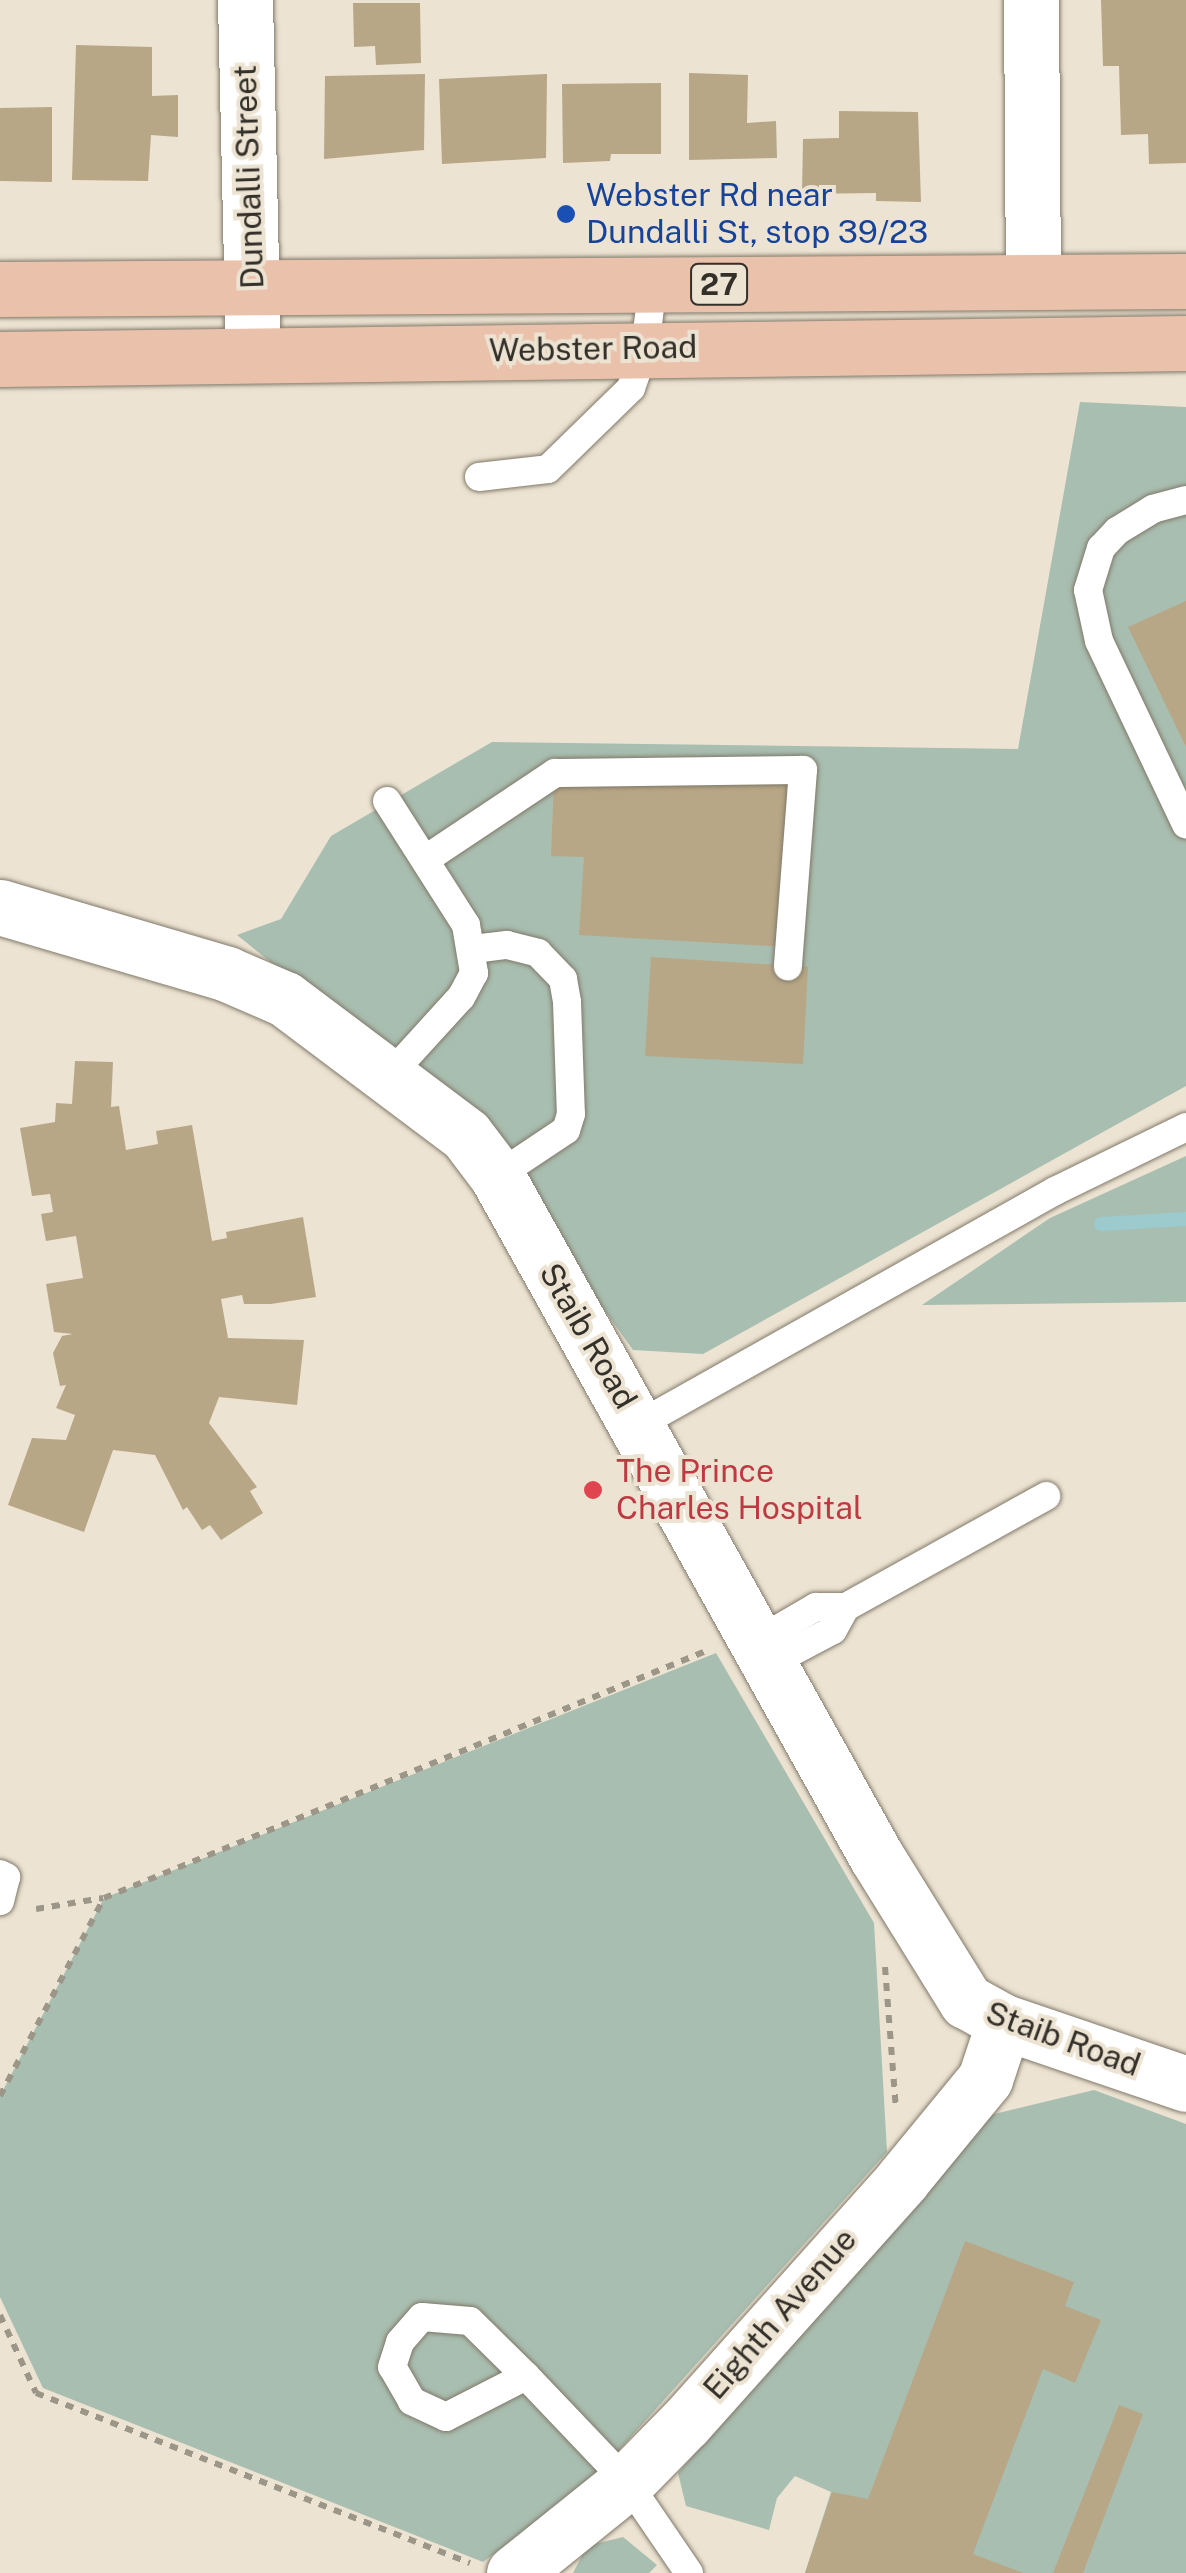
<!DOCTYPE html>
<html>
<head>
<meta charset="utf-8">
<style>
  body { margin:0 }
  #map { position:relative; width:1186px; height:2573px; overflow:hidden; background:#ece3d2; font-family:"Public Sans",sans-serif }
  div>[style] { position:absolute }
  .green>* { inset:0; background:#a8beb0 }
  .stream>* { height:14px; margin:-7px; padding:0 7px; transform-origin:7px; border-radius:7px; background:#9ccacd }
  .building>* { inset:0; background:#b8a786 }
  .path>* { height:6px; margin-top:-3px; transform-origin:0; background:repeating-linear-gradient(90deg,#9c9689 0 8px,transparent 0 16px) }
  .roads { filter:drop-shadow(0 0 2px #81796a) drop-shadow(0 0 2px #81796a) }
  .service>* { height:28px; margin:-14px; padding:0 14px; transform-origin:14px; border-radius:14px; background:#fff }
  .minor>* { height:55px; margin:-27.5px; padding:0 27.5px; transform-origin:27.5px; border-radius:27.5px; background:#fff }
  .tertiary>* { height:55px; margin:-27.5px; padding:0 27.5px; transform-origin:27.5px; border-radius:27.5px; background:#fff }
  .primary>* { height:55px; margin:-27.5px; padding:0 27.5px; transform-origin:27.5px; border-radius:27.5px; background:#eac2ac }
  .dots>* { width:28px; height:28px; translate:-50% -50%; box-sizing:border-box; border:5px solid #ece3d2; border-radius:50% }
  span { translate:-50% -50%; white-space:nowrap; text-align:center; line-height:1.15; -webkit-text-stroke:8px #ece3d2; paint-order:stroke }
  .shield-label span { padding:2px 8px; background:#ece3d2; border:2px solid; border-radius:8px; -webkit-text-stroke-width:0 }
  .shield-label { font-size:30px; color:#332f29; font-weight:700 }
  .street-label { font-size:32px; color:#332f29 }
  .transit-label { font-size:32px; color:#164399 }
  .left { translate:0 -50%; text-align:left }
  .health-label { font-size:32px; color:#be3a42 }
</style>
</head>
<body>
<div id="map">
  <div class="green">
    <div style="clip-path:polygon(1080px 402px,1186px 407px,1186px 1086px,703px 1354px,633px 1350px,471px 1124px,237px 935px,281px 919px,331px 836px,492px 742px,1018px 749px)"></div>
    <div style="clip-path:polygon(1186px 1156px,1186px 1302px,922px 1305px,1050px 1218px)"></div>
    <div style="clip-path:polygon(716px 1653px,874px 1923px,887px 2152px,592px 2480px,483px 2562px,43px 2388px,0 2297px,0 2096px,104px 1898px)"></div>
    <div style="clip-path:polygon(1094px 2090px,1186px 2124px,1186px 2573px,805px 2573px,831px 2492px,795px 2476px,777px 2498px,769px 2530px,686px 2506px,678px 2473px,982px 2117px)"></div>
    <div style="clip-path:polygon(623px 2537px,657px 2565px,649px 2573px,573px 2573px,587px 2546px)"></div>
  </div>
  <div class="stream">
    <div style="left:1101px;top:1224px;width:85px;rotate:-3.4deg"></div>
  </div>
  <div class="building">
    <div style="clip-path:polygon(1101px 0,1186px 0,1186px 163px,1149px 164px,1148px 134px,1121px 135px,1119px 66px,1103px 66px)"></div>
    <div style="clip-path:polygon(353px 3px,420px 3px,421px 63px,376px 65px,375px 46px,354px 47px)"></div>
    <div style="clip-path:polygon(76px 45px,152px 47px,152px 96px,178px 95px,178px 137px,151px 135px,148px 181px,72px 180px)"></div>
    <div style="clip-path:polygon(689px 73px,748px 75px,747px 123px,776px 121px,777px 158px,689px 160px)"></div>
    <div style="clip-path:polygon(425px 74px,424px 150px,324px 159px,325px 76px)"></div>
    <div style="clip-path:polygon(547px 74px,546px 158px,442px 164px,439px 79px)"></div>
    <div style="clip-path:polygon(661px 83px,661px 154px,611px 154px,610px 161px,563px 163px,562px 84px)"></div>
    <div style="clip-path:polygon(52px 107px,52px 182px,0 181px,0 108px)"></div>
    <div style="clip-path:polygon(839px 111px,918px 112px,921px 202px,876px 201px,876px 193px,802px 194px,803px 139px,839px 138px)"></div>
    <div style="clip-path:polygon(1186px 601px,1186px 747px,1128px 627px)"></div>
    <div style="clip-path:polygon(554px 780px,794px 784px,787px 947px,579px 935px,584px 857px,551px 856px)"></div>
    <div style="clip-path:polygon(651px 957px,808px 967px,803px 1064px,645px 1056px)"></div>
    <div style="clip-path:polygon(75px 1061px,113px 1062px,111px 1107px,119px 1106px,126px 1150px,158px 1144px,156px 1131px,192px 1125px,212px 1241px,227px 1238px,226px 1232px,303px 1217px,316px 1297px,271px 1304px,244px 1304px,242px 1295px,221px 1299px,228px 1338px,304px 1340px,297px 1405px,219px 1397px,209px 1423px,257px 1487px,250px 1491px,263px 1513px,221px 1540px,210px 1525px,202px 1530px,187px 1507px,183px 1510px,155px 1455px,113px 1450px,84px 1532px,8px 1505px,32px 1438px,66px 1440px,75px 1415px,56px 1408px,66px 1385px,60px 1386px,53px 1353px,62px 1336px,73px 1334px,54px 1332px,46px 1284px,83px 1278px,76px 1236px,46px 1241px,41px 1214px,53px 1212px,50px 1194px,32px 1196px,20px 1128px,55px 1122px,56px 1103px,72px 1104px)"></div>
    <div style="clip-path:polygon(965px 2241px,1074px 2282px,1065px 2306px,1101px 2320px,1075px 2383px,1043px 2369px,973px 2554px,1023px 2573px,805px 2573px,832px 2492px,868px 2499px)"></div>
    <div style="clip-path:polygon(1119px 2405px,1143px 2414px,1083px 2573px,1053px 2573px)"></div>
  </div>
  <div class="path">
    <div style="left:36px;top:1909px;width:68px;rotate:-9.3deg"></div>
    <div style="left:885px;top:1967px;width:142px;rotate:85.6deg"></div>
    <div style="left:0;top:2096px;width:224px;rotate:-62.3deg"></div>
    <div style="left:104px;top:1898px;width:651px;rotate:-22.31deg"></div>
    <div style="left:0;top:2315px;width:86px;rotate:65.2deg"></div>
    <div style="left:36px;top:2393px;width:466px;rotate:21.4deg"></div>
  </div>
  <div class="roads">
    <div class="service">
      <div style="left:479px;top:477px;width:69px;rotate:-6.6deg"></div>
      <div style="left:548px;top:469px;width:116px;rotate:-44.3deg"></div>
      <div style="left:631px;top:388px;width:42px;rotate:-70.7deg"></div>
      <div style="left:645px;top:348px;width:64px;rotate:-82.9deg"></div>
      <div style="left:1186px;top:500px;width:34px;rotate:165deg"></div>
      <div style="left:1153px;top:509px;width:42px;rotate:148.6deg"></div>
      <div style="left:1117px;top:531px;width:23px;rotate:133deg"></div>
      <div style="left:1101px;top:548px;width:44px;rotate:107.2deg"></div>
      <div style="left:1088px;top:590px;width:52px;rotate:77.8deg"></div>
      <div style="left:1099px;top:641px;width:203px;rotate:64.6deg"></div>
      <div style="left:387px;top:801px;width:147px;rotate:57.5deg"></div>
      <div style="left:466px;top:925px;width:49px;rotate:80.5deg"></div>
      <div style="left:474px;top:973px;width:27px;rotate:118deg"></div>
      <div style="left:461px;top:997px;width:105px;rotate:132.3deg"></div>
      <div style="left:426px;top:859px;width:155px;rotate:-33.7deg"></div>
      <div style="left:555px;top:773px;width:248px;rotate:-0.7deg"></div>
      <div style="left:803px;top:770px;width:197px;rotate:94.4deg"></div>
      <div style="left:473px;top:949px;width:34px;rotate:-7deg"></div>
      <div style="left:507px;top:945px;width:32px;rotate:14deg"></div>
      <div style="left:538px;top:953px;width:36px;rotate:46deg"></div>
      <div style="left:563px;top:979px;width:23px;rotate:80deg"></div>
      <div style="left:567px;top:1002px;width:112px;rotate:88deg"></div>
      <div style="left:571px;top:1114px;width:17px;rotate:107deg"></div>
      <div style="left:566px;top:1130px;width:83px;rotate:146.3deg"></div>
      <div style="left:638px;top:1425px;width:478px;rotate:-29.3deg"></div>
      <div style="left:1055px;top:1191px;width:146px;rotate:-26deg"></div>
      <div style="left:759px;top:1640px;width:66px;rotate:-30.1deg"></div>
      <div style="left:816px;top:1607px;width:30px"></div>
      <div style="left:846px;top:1607px;width:229px;rotate:-29deg"></div>
      <div style="left:771px;top:1663px;width:70px;rotate:-28deg"></div>
      <div style="left:833px;top:1630px;width:26px;rotate:-61deg"></div>
      <div style="left:0;top:1874px;width:7px;rotate:27deg"></div>
      <div style="left:6px;top:1877px;width:25px;rotate:104deg"></div>
      <div style="left:422px;top:2317px;width:48px;rotate:4.8deg"></div>
      <div style="left:470px;top:2321px;width:78px;rotate:44.5deg"></div>
      <div style="left:526px;top:2376px;width:90px;rotate:152.9deg"></div>
      <div style="left:446px;top:2417px;width:38px;rotate:-155deg"></div>
      <div style="left:412px;top:2401px;width:39px;rotate:-120deg"></div>
      <div style="left:392px;top:2367px;width:26px;rotate:-72deg"></div>
      <div style="left:400px;top:2342px;width:33px;rotate:-49deg"></div>
      <div style="left:526px;top:2376px;width:146px;rotate:46.4deg"></div>
      <div style="left:627px;top:2482px;width:110px;rotate:55.7deg"></div>
    </div>
    <div class="minor">
      <div style="left:1031px;top:0;width:282px;rotate:89.6deg"></div>
      <div style="left:0;top:907px;width:237px;rotate:16.4deg"></div>
      <div style="left:227px;top:974px;width:63px;rotate:23.3deg"></div>
      <div style="left:285px;top:999px;width:226px;rotate:36.9deg"></div>
      <div style="left:466px;top:1135px;width:51px;rotate:52.9deg"></div>
      <div style="left:497px;top:1176px;width:778px;rotate:60.87deg"></div>
      <div style="left:876px;top:1856px;width:171px;rotate:58.2deg"></div>
      <div style="left:966px;top:2001px;width:43px;rotate:28.9deg"></div>
      <div style="left:1004px;top:2022px;width:192px;rotate:18.8deg"></div>
      <div style="left:514px;top:2573px;width:145px;rotate:-38.8deg"></div>
      <div style="left:627px;top:2482px;width:84px;rotate:-45.5deg"></div>
      <div style="left:686px;top:2422px;width:324px;rotate:-48.2deg"></div>
      <div style="left:902px;top:2180px;width:131px;rotate:-50.6deg"></div>
      <div style="left:985px;top:2079px;width:60px;rotate:-71.6deg"></div>
    </div>
    <div class="tertiary">
      <div style="left:245px;top:0;width:353px;rotate:88.7deg"></div>
    </div>
    <div class="primary">
      <div style="left:0;top:289px;width:1186px;rotate:-0.39deg"></div>
      <div style="left:0;top:359px;width:1186px;rotate:-0.77deg"></div>
    </div>
  </div>
  <div class="dots">
    <div style="left:566px;top:214px;background:#1a4fb4"></div>
    <div style="left:593px;top:1490px;background:#e0444e"></div>
  </div>
  <div class="shield-label">
    <span style="left:719px;top:284px">27</span>
  </div>
  <div class="street-label">
    <span style="left:249px;top:177px;rotate:-92deg">Dundalli Street</span>
    <span style="left:593px;top:349px;rotate:-1deg">Webster Road</span>
    <span style="left:588px;top:1336px;rotate:60deg">Staib Road</span>
    <span style="left:1063px;top:2039px;rotate:20deg">Staib Road</span>
    <span style="left:780px;top:2314px;rotate:-49deg">Eighth Avenue</span>
  </div>
  <div class="transit-label">
    <span class="left" style="left:586px;top:214px">Webster Rd near<br>Dundalli St, stop 39/23</span>
  </div>
  <div class="health-label">
    <span class="left" style="left:616px;top:1490px">The Prince<br>Charles Hospital</span>
  </div>
</div>
</body>
</html>
